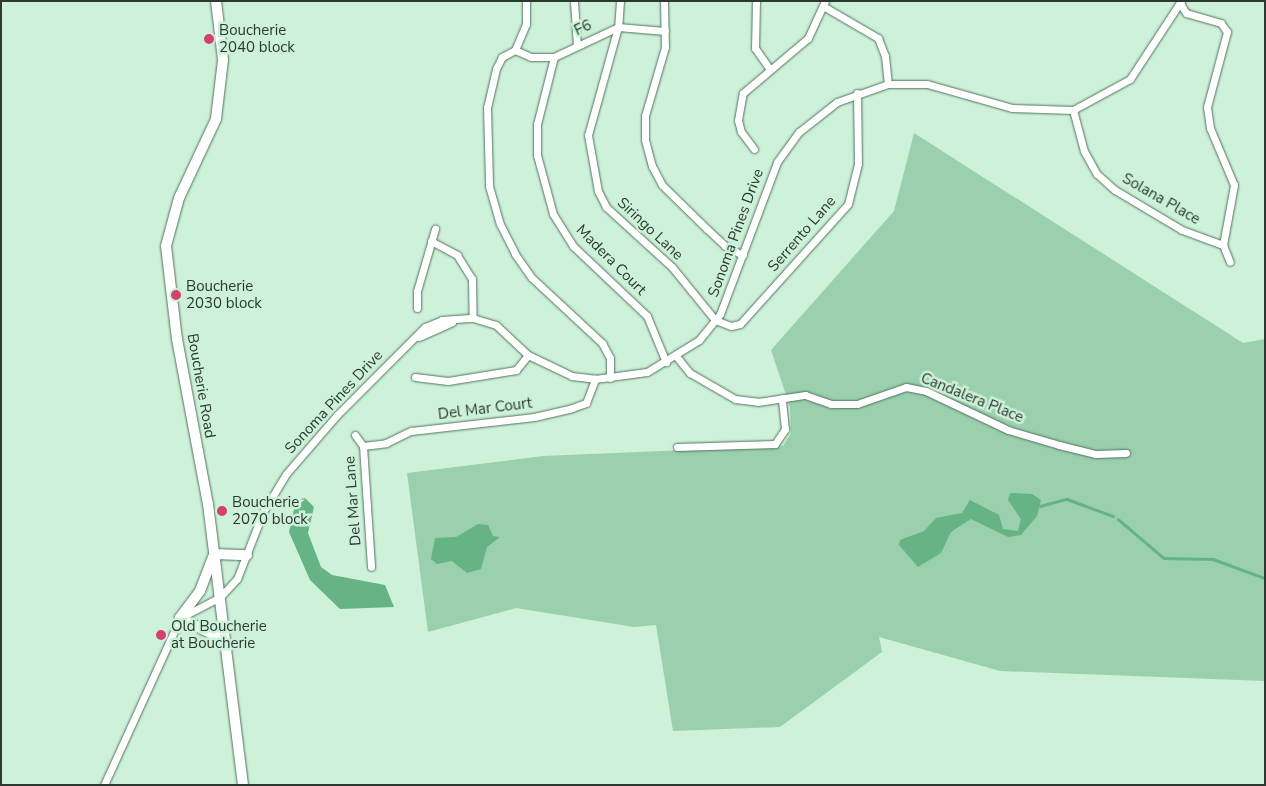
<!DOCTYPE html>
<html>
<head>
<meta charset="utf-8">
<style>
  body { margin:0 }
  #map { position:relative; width:1266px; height:786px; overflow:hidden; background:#cdf1d9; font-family:"Nunito Sans",sans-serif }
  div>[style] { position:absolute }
  .green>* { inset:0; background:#9ad0ae }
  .water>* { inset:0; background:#66b386 }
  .stream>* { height:2.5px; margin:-1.25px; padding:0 1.25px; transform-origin:1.25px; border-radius:1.25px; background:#66b386 }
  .roads { filter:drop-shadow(0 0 1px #52725e) drop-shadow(0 0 1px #52725e) }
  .minor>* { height:7px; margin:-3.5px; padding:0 3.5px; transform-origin:3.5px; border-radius:3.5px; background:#fff }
  .secondary>* { height:10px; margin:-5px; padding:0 5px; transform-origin:5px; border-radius:5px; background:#fff }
  .dots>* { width:14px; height:14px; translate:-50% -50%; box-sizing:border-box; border:2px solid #cdf1d9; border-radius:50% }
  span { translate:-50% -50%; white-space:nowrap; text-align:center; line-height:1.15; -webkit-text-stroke:5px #cdf1d9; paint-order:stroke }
  .street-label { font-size:15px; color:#2b3930 }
  .poi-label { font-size:15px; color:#2b3930 }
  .left { translate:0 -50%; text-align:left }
  .frame { position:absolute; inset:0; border:2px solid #2b3930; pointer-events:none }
</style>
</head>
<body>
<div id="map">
  <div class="green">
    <div style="clip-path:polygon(914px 133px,1243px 343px,1265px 339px,1265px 681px,1000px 671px,879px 637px,882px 652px,780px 727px,673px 731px,656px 625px,634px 627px,516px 608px,428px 632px,407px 473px,543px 456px,783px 446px,791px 433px,790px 407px,771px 350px,894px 211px)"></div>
  </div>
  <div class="water">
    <div style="clip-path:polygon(1010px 493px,1032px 494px,1041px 500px,1037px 516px,1021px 535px,1008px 537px,971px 519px,951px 532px,941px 553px,918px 567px,899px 545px,900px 540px,924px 531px,936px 518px,962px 513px,970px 500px,999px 515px,1003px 529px,1018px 531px,1021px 519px,1008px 500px)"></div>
    <div style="clip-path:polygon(305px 498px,314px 507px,308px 533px,321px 567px,332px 575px,385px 585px,394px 607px,340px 609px,310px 580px,289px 532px,296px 500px)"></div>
    <div style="clip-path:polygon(478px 524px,488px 525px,493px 536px,500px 537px,487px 547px,481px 569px,467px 573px,452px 561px,437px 564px,431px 559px,435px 538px,456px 537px)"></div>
  </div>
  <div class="stream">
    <div style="left:1040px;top:506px;width:28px;rotate:-15deg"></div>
    <div style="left:1067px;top:499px;width:49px;rotate:20.3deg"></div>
    <div style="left:1118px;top:519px;width:60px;rotate:40.3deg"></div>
    <div style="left:1164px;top:558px;width:49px;rotate:1.2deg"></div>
    <div style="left:1213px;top:559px;width:55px;rotate:20.1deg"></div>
  </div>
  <div class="roads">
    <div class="minor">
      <div style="left:526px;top:1px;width:23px;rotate:90deg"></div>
      <div style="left:526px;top:24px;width:28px;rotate:113deg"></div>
      <div style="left:515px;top:50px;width:15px;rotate:152deg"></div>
      <div style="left:502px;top:57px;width:13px;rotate:117deg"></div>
      <div style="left:496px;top:69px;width:39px;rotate:103deg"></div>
      <div style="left:487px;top:107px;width:79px;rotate:88.5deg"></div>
      <div style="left:489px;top:186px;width:40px;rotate:74deg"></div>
      <div style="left:500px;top:224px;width:34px;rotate:63deg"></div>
      <div style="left:515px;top:254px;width:29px;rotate:55deg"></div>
      <div style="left:532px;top:278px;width:96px;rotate:42.9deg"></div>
      <div style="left:602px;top:343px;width:17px;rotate:62deg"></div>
      <div style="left:610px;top:358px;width:20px;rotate:90deg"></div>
      <div style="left:574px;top:1px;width:45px;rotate:86.2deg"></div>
      <div style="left:620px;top:1px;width:26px;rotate:94deg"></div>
      <div style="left:618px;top:27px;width:112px;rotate:105.5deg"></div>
      <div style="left:588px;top:135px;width:57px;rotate:79.9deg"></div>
      <div style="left:598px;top:191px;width:18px;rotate:63deg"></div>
      <div style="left:606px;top:207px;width:89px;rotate:42.3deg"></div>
      <div style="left:672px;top:267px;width:68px;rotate:50.9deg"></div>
      <div style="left:715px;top:320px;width:17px;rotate:21deg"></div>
      <div style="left:731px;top:326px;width:9px;rotate:-13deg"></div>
      <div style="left:740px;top:324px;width:161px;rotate:-48deg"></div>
      <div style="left:848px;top:204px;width:41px;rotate:-76deg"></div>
      <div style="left:858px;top:164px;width:71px;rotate:-90.8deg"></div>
      <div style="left:664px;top:1px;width:46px;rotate:88.8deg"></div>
      <div style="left:665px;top:47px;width:72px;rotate:106.2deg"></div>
      <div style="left:645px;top:116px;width:24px;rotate:90deg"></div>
      <div style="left:645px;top:140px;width:27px;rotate:75deg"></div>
      <div style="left:652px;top:166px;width:21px;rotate:62deg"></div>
      <div style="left:662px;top:185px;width:63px;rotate:44.4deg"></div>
      <div style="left:707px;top:229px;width:25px;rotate:43deg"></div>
      <div style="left:725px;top:246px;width:20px;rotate:27deg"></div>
      <div style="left:756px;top:1px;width:47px;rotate:91.2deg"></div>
      <div style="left:755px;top:48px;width:24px;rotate:55deg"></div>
      <div style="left:823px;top:6px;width:64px;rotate:30.2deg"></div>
      <div style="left:878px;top:38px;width:19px;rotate:69deg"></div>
      <div style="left:885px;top:56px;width:28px;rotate:84deg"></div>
      <div style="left:515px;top:50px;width:17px;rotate:24deg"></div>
      <div style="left:531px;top:57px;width:23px"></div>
      <div style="left:554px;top:57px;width:71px;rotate:-25.1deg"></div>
      <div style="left:618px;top:27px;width:47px;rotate:4.9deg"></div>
      <div style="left:554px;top:57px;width:69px;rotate:104.2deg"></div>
      <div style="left:537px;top:124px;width:31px;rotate:90deg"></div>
      <div style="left:537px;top:155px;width:61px;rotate:74.8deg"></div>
      <div style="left:553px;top:214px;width:38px;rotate:58deg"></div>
      <div style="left:573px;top:246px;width:102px;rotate:43.4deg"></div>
      <div style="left:647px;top:316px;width:50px;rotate:67.6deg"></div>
      <div style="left:1073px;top:110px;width:42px;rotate:75deg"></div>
      <div style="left:1084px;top:151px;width:26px;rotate:61deg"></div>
      <div style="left:1097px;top:174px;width:24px;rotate:42deg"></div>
      <div style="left:1115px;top:190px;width:78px;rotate:30.8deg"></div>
      <div style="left:1182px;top:230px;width:44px;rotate:20.1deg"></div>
      <div style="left:1223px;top:245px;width:61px;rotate:-79.6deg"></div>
      <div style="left:1234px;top:185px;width:62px;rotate:-112.8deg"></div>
      <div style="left:1210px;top:128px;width:21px;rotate:-98deg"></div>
      <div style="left:1207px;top:107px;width:78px;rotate:-75.1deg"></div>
      <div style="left:1227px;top:32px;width:11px;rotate:-124deg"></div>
      <div style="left:1221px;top:23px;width:36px;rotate:-164deg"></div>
      <div style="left:1186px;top:13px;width:12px;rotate:-121deg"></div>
      <div style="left:754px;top:149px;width:21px;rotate:-127deg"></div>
      <div style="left:741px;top:132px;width:12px;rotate:-104deg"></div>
      <div style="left:738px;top:120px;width:27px;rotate:-80deg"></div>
      <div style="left:743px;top:93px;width:85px;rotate:-40.2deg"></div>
      <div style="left:808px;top:38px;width:41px;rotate:-65.3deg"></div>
      <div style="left:431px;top:241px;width:30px;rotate:28deg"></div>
      <div style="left:457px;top:255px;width:28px;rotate:58deg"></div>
      <div style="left:472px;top:279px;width:39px;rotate:89deg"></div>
      <div style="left:1223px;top:245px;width:18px;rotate:68deg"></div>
      <div style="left:417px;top:308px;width:17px;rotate:-90deg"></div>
      <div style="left:417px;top:291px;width:65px;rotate:-73.8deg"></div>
      <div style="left:419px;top:337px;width:36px;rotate:-24deg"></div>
      <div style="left:676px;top:356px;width:22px;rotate:51deg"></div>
      <div style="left:690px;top:373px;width:52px;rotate:30deg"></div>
      <div style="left:735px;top:399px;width:23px;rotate:7deg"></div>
      <div style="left:758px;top:402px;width:48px;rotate:-8.5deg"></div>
      <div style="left:805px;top:395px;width:28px;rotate:19deg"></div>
      <div style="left:831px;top:404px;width:26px"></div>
      <div style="left:857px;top:404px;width:52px;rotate:-19.1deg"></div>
      <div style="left:906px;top:387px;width:20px;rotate:11deg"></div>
      <div style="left:926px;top:391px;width:91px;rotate:25.4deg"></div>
      <div style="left:1008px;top:430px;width:53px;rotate:16.4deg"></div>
      <div style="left:1059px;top:445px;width:37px;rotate:14deg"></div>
      <div style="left:1095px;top:454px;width:31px;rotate:-2deg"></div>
      <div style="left:415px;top:377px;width:33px;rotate:7deg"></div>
      <div style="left:448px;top:381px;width:69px;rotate:-9.2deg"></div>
      <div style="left:516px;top:370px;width:19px;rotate:-51deg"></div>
      <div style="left:355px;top:435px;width:14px;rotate:54deg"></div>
      <div style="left:363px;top:446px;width:121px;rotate:86.2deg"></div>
      <div style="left:363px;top:446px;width:23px;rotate:-7deg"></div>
      <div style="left:386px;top:443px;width:28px;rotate:-26deg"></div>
      <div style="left:411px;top:431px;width:124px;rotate:-6.5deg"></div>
      <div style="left:534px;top:417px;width:39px;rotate:-13deg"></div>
      <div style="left:572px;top:408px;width:15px;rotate:-20deg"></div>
      <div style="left:586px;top:403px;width:26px;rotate:-69deg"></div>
      <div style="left:677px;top:447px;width:98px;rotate:-1.8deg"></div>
      <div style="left:775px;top:444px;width:18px;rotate:-56deg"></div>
      <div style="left:785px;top:429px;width:31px;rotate:-96deg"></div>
      <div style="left:104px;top:785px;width:183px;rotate:-65.5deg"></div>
      <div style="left:180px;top:618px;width:45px;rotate:-27.7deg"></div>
      <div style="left:220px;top:597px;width:25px;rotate:-47deg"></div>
      <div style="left:237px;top:579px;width:72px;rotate:-68.8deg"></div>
      <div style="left:263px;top:512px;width:44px;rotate:-58.8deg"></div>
      <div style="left:286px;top:474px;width:78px;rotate:-49.2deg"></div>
      <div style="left:337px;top:415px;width:124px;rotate:-45deg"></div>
      <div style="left:425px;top:327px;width:18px;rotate:-22deg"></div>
      <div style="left:442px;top:320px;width:31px;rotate:-4deg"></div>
      <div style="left:473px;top:318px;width:24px;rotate:17deg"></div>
      <div style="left:496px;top:325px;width:44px;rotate:43.2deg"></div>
      <div style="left:528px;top:355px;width:49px;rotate:25.5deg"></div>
      <div style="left:572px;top:376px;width:23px;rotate:7deg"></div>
      <div style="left:595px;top:379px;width:52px;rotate:-7.7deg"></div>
      <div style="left:647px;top:372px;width:61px;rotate:-31.6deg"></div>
      <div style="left:699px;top:340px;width:33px;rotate:-51deg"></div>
      <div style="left:720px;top:314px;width:162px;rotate:-69.4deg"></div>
      <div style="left:777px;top:162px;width:37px;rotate:-54deg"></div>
      <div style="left:799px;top:132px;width:48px;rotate:-38.3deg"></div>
      <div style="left:837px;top:102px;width:54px;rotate:-19.4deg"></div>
      <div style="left:888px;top:84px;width:39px"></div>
      <div style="left:927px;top:84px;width:88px;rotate:15.8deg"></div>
      <div style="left:1012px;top:108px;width:61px;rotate:1.9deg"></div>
      <div style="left:1073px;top:110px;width:65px;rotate:-28.5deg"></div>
      <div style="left:1130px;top:79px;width:93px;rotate:-56.8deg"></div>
    </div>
    <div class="secondary">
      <div style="left:216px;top:1px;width:59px;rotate:83.2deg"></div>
      <div style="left:223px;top:60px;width:59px;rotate:96.8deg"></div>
      <div style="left:216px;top:119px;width:87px;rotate:115.1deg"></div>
      <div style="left:179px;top:198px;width:50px;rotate:105.2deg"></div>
      <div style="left:166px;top:246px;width:94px;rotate:83.3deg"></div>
      <div style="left:177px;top:339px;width:168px;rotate:79.4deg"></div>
      <div style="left:208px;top:504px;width:283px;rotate:82.9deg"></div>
      <div style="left:214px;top:554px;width:33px;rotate:2deg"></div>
      <div style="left:213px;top:557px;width:36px;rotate:111deg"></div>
      <div style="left:200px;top:591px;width:34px;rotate:127deg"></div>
      <div style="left:180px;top:618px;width:51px;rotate:26.6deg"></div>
    </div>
  </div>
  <div class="dots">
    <div style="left:209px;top:39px;background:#d1436c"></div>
    <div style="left:176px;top:295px;background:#d1436c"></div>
    <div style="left:222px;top:511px;background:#d1436c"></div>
    <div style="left:161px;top:635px;background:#d1436c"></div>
  </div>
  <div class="street-label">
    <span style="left:583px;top:28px;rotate:-25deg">F6</span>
    <span style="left:1161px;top:199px;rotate:30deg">Solana Place</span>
    <span style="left:650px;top:229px;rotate:43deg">Siringo Lane</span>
    <span style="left:736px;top:233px;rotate:-70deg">Sonoma Pines Drive</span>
    <span style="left:802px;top:234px;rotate:-49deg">Serrento Lane</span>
    <span style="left:611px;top:260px;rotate:45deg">Madera Court</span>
    <span style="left:201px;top:386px;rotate:80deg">Boucherie Road</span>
    <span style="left:972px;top:398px;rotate:22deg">Candalera Place</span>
    <span style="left:334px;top:402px;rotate:-47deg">Sonoma Pines Drive</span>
    <span style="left:485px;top:409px;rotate:-7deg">Del Mar Court</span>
    <span style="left:353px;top:501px;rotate:-94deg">Del Mar Lane</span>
  </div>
  <div class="poi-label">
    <span class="left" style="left:219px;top:39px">Boucherie<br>2040 block</span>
    <span class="left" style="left:186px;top:295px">Boucherie<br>2030 block</span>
    <span class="left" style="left:232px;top:511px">Boucherie<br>2070 block</span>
    <span class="left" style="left:171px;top:635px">Old Boucherie<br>at Boucherie</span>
  </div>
  <div class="frame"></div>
</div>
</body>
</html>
